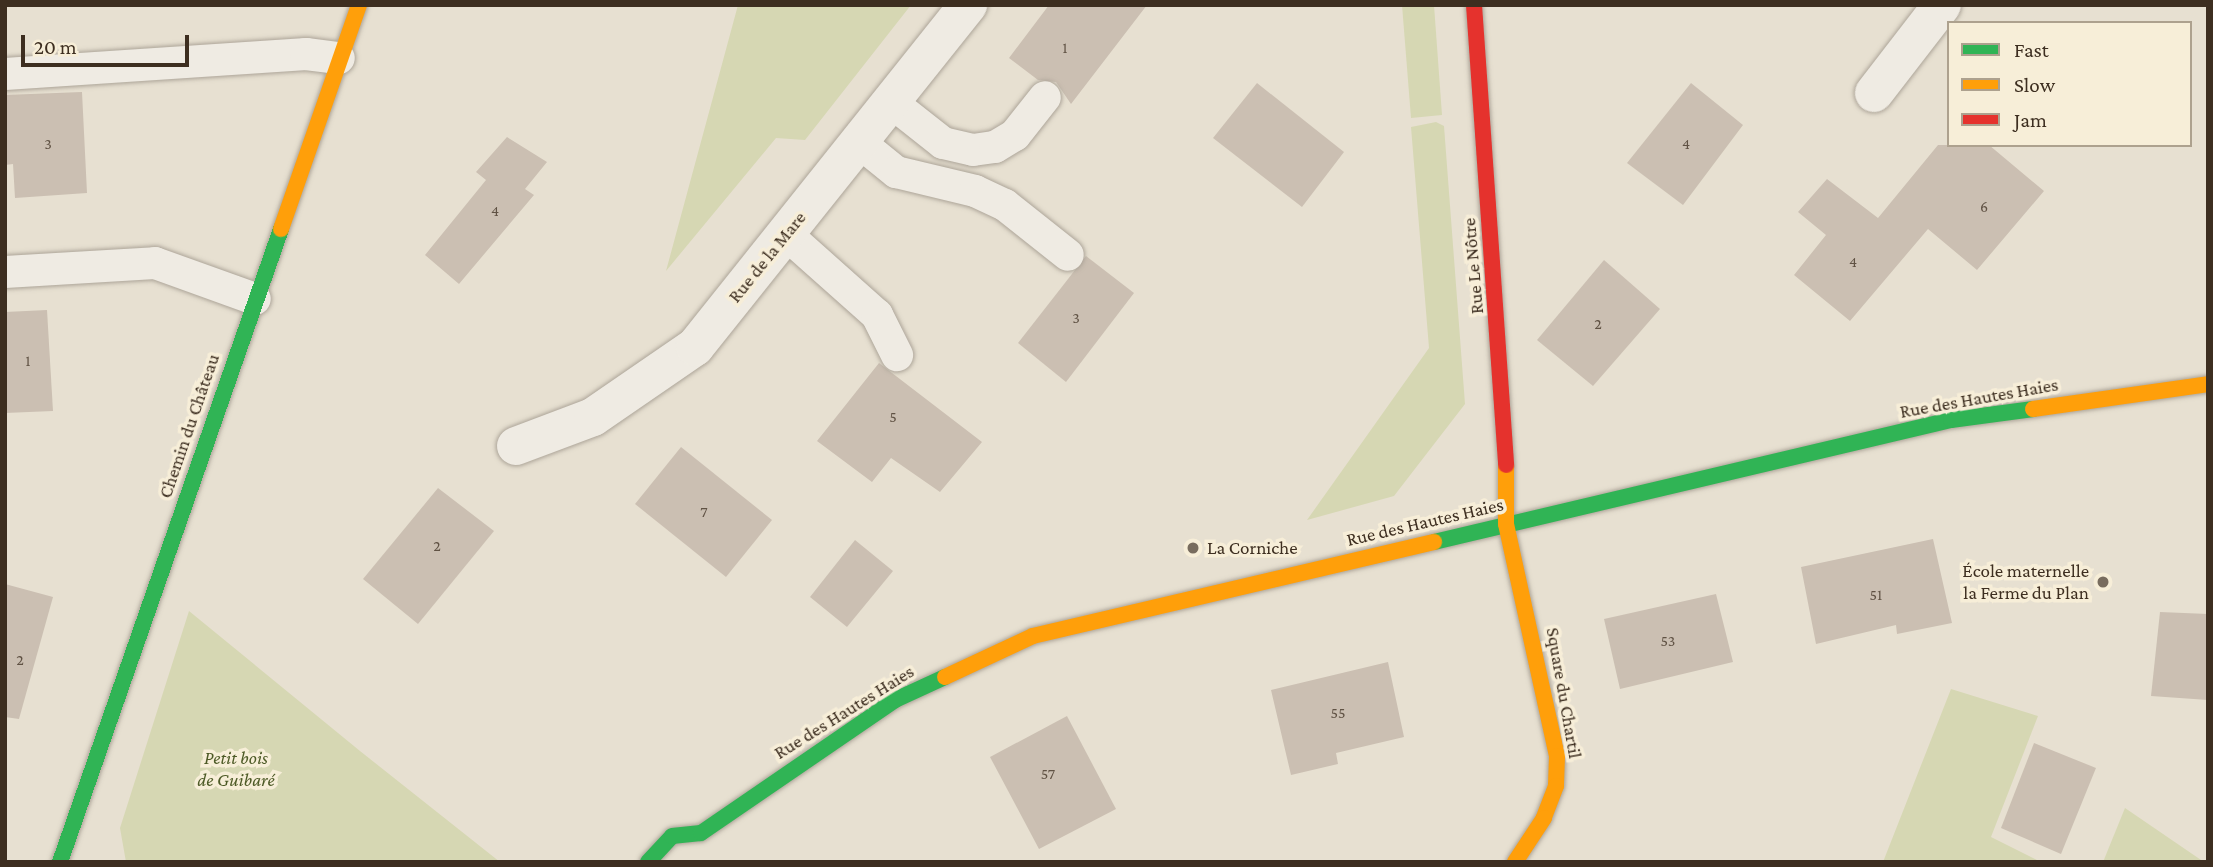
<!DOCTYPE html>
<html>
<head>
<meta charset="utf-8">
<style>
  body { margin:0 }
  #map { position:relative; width:2213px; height:867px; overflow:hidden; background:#e7e0d1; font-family:"Crimson Pro",serif }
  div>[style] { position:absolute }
  .green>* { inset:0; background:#d6d7b3 }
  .building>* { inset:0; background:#cbbfb2 }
  .roads { filter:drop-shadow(0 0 2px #ada599) drop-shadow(0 0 2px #ada599) }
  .lane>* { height:32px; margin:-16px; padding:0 16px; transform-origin:16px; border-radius:16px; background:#efebe3 }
  .street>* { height:38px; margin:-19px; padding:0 19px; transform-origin:19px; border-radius:19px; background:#efebe3 }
  .fast>* { height:16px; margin:-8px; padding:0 8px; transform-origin:8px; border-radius:8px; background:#30b455 }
  .slow>* { height:16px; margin:-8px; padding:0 8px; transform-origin:8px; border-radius:8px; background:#ff9f0a }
  .jam>* { height:16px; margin:-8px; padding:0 8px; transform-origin:8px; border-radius:8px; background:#e5322d }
  .dots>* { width:19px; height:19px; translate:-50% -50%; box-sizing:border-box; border:4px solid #f7eed8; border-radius:50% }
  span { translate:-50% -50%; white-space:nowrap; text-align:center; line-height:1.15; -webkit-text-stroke:7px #f7eed8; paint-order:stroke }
  .number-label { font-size:16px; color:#605244 }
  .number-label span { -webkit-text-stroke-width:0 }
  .street-label { font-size:19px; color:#3d2e20 }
  .poi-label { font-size:19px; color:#3d2e20 }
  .left { translate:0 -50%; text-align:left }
  .right { translate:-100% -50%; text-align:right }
  .park-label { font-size:19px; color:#4d5a26; font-style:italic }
  .frame { position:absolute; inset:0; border:7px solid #3d2e20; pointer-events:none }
  .legend { position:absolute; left:1947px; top:21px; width:245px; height:126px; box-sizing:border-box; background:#f7eed8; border:2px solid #ada18e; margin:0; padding:9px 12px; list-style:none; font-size:21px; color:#3d2e20 }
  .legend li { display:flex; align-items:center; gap:14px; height:35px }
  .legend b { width:35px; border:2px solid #ada18e }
  .scale { position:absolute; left:21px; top:35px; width:168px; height:32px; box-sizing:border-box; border:4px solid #3d2e20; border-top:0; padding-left:9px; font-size:21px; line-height:24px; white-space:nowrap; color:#3d2e20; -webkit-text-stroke:5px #f7eed8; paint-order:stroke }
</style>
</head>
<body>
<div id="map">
  <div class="green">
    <div style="clip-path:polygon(738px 5px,911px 5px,805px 140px,776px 138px,666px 271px)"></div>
    <div style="clip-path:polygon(1402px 5px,1434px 5px,1442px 115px,1411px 118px)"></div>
    <div style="clip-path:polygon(1436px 122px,1444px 126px,1465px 404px,1394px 496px,1307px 520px,1429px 348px,1411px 127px)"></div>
    <div style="clip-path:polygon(189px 611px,360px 751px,500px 862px,126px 862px,120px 828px)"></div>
    <div style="clip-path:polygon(1951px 689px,2038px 716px,1991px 837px,2041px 862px,1883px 862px)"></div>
    <div style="clip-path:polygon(2125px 808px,2204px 862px,2103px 862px)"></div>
  </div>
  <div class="building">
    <div style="clip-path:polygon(1049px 5px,1147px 5px,1071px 104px,1056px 82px,1038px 80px,1009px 58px)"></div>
    <div style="clip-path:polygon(1257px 83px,1344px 152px,1302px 207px,1213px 138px)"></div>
    <div style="clip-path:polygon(1691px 83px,1743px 125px,1683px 205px,1627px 163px)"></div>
    <div style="clip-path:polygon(82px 92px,87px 193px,15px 198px,13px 164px,5px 165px,5px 95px)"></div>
    <div style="clip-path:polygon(507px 137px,547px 162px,525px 189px,534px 195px,459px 284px,425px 255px,486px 180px,476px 172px)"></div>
    <div style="clip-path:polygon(1938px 145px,1989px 145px,2044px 191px,1977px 270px,1928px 229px,1850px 321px,1794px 275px,1826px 235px,1798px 212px,1827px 179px,1878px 218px)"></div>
    <div style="clip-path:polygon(1086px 256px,1134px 293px,1066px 382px,1018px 343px)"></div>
    <div style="clip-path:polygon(1604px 260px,1660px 309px,1593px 386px,1537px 340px)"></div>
    <div style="clip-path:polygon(47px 310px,53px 411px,5px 413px,5px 312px)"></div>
    <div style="clip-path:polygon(879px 363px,982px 442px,940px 492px,891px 458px,872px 482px,817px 441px)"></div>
    <div style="clip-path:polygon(681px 447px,772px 520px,726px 577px,635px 504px)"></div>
    <div style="clip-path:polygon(438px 488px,494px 531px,418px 624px,363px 579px)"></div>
    <div style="clip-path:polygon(1933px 539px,1952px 623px,1897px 634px,1896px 625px,1816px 644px,1801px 567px)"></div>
    <div style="clip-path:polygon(855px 540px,893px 571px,847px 627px,810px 597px)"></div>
    <div style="clip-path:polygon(5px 584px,53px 597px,19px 719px,5px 717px)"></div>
    <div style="clip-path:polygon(1716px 594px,1733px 662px,1620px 689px,1604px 619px)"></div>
    <div style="clip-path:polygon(2160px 612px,2208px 614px,2208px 700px,2151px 696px)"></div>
    <div style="clip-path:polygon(1388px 662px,1404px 737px,1336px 753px,1338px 764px,1291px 775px,1271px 690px)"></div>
    <div style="clip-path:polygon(1067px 716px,1116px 809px,1039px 849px,990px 757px)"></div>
    <div style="clip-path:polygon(2034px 743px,2096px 768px,2061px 854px,2001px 828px)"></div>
  </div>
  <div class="roads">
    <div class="lane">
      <div style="left:5px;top:74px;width:302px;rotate:-3.8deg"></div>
      <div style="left:306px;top:54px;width:33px;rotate:7deg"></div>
      <div style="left:891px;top:102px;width:66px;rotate:38.3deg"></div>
      <div style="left:943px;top:143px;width:31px;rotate:13deg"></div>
      <div style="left:973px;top:150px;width:22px;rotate:-8deg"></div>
      <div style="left:995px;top:147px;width:23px;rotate:-31deg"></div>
      <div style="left:1015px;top:135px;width:48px;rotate:-51.7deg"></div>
      <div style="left:859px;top:142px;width:48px;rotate:39deg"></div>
      <div style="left:896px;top:172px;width:81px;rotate:13.5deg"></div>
      <div style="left:975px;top:191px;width:33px;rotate:25deg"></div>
      <div style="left:1005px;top:205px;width:80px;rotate:38.4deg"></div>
      <div style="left:786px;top:234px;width:122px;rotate:41.7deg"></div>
      <div style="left:877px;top:315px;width:45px;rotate:63.4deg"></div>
      <div style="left:5px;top:272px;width:150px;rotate:-3.4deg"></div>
      <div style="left:155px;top:263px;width:106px;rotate:19.8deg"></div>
    </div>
    <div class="street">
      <div style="left:1874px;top:93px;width:111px;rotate:-52.3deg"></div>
      <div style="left:516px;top:446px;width:82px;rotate:-20.6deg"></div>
      <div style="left:593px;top:417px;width:124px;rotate:-34.5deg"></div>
      <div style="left:695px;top:347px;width:438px;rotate:-51.4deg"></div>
    </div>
    <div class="fast">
      <div style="left:1434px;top:542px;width:531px;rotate:-13.28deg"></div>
      <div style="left:1951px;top:420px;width:83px;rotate:-7.6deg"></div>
      <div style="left:60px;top:862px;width:670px;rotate:-70.75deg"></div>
      <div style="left:648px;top:862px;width:35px;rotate:-47deg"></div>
      <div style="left:672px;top:836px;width:29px;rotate:-6deg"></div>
      <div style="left:701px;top:833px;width:235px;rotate:-34.4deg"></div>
      <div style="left:895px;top:700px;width:55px;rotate:-24.7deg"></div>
    </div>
    <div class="slow">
      <div style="left:281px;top:229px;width:237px;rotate:-70.8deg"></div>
      <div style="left:2033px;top:409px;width:177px;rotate:-8.1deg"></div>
      <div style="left:1506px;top:465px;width:59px;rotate:90deg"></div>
      <div style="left:1506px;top:524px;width:238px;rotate:77.6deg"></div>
      <div style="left:1557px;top:756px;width:30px;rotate:92deg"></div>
      <div style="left:1556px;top:786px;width:34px;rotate:111deg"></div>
      <div style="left:1544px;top:818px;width:53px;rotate:123.4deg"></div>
      <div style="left:945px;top:677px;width:97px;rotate:-25deg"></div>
      <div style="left:1033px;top:636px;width:412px;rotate:-13.2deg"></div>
    </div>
    <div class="jam">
      <div style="left:1474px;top:5px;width:461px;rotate:86deg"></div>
    </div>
  </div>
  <div class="dots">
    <div style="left:1193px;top:548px;background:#786c5e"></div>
    <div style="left:2103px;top:582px;background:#786c5e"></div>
  </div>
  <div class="number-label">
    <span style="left:1065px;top:48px">1</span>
    <span style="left:48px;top:144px">3</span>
    <span style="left:1686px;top:144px">4</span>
    <span style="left:1984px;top:207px">6</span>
    <span style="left:495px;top:211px">4</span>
    <span style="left:1853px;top:262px">4</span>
    <span style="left:1076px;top:318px">3</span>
    <span style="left:1598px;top:324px">2</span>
    <span style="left:28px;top:361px">1</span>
    <span style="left:893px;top:417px">5</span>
    <span style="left:704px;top:512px">7</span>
    <span style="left:437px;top:546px">2</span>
    <span style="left:1876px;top:595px">51</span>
    <span style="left:1668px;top:641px">53</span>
    <span style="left:20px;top:660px">2</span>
    <span style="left:1338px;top:713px">55</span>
    <span style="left:1048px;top:774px">57</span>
  </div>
  <div class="street-label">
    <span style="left:767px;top:257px;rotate:-51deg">Rue de la Mare</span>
    <span style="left:1473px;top:266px;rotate:-95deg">Rue Le Nôtre</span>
    <span style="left:1979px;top:398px;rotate:-10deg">Rue des Hautes Haies</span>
    <span style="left:189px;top:426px;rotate:-71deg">Chemin du Château</span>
    <span style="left:1425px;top:522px;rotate:-13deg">Rue des Hautes Haies</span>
    <span style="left:1564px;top:693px;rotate:80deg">Square du Chartil</span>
    <span style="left:844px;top:712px;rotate:-32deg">Rue des Hautes Haies</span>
  </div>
  <div class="poi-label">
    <span class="left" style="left:1207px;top:548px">La Corniche</span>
    <span class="right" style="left:2089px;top:582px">École maternelle<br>la Ferme du Plan</span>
  </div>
  <div class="park-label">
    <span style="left:236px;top:769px">Petit bois<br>de Guibaré</span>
  </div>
  <div class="frame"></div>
  <ul class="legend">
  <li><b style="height:9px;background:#30b455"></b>Fast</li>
  <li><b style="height:9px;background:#ff9f0a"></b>Slow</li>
  <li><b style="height:9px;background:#e5322d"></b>Jam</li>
  </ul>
  <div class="scale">20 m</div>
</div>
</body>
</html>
